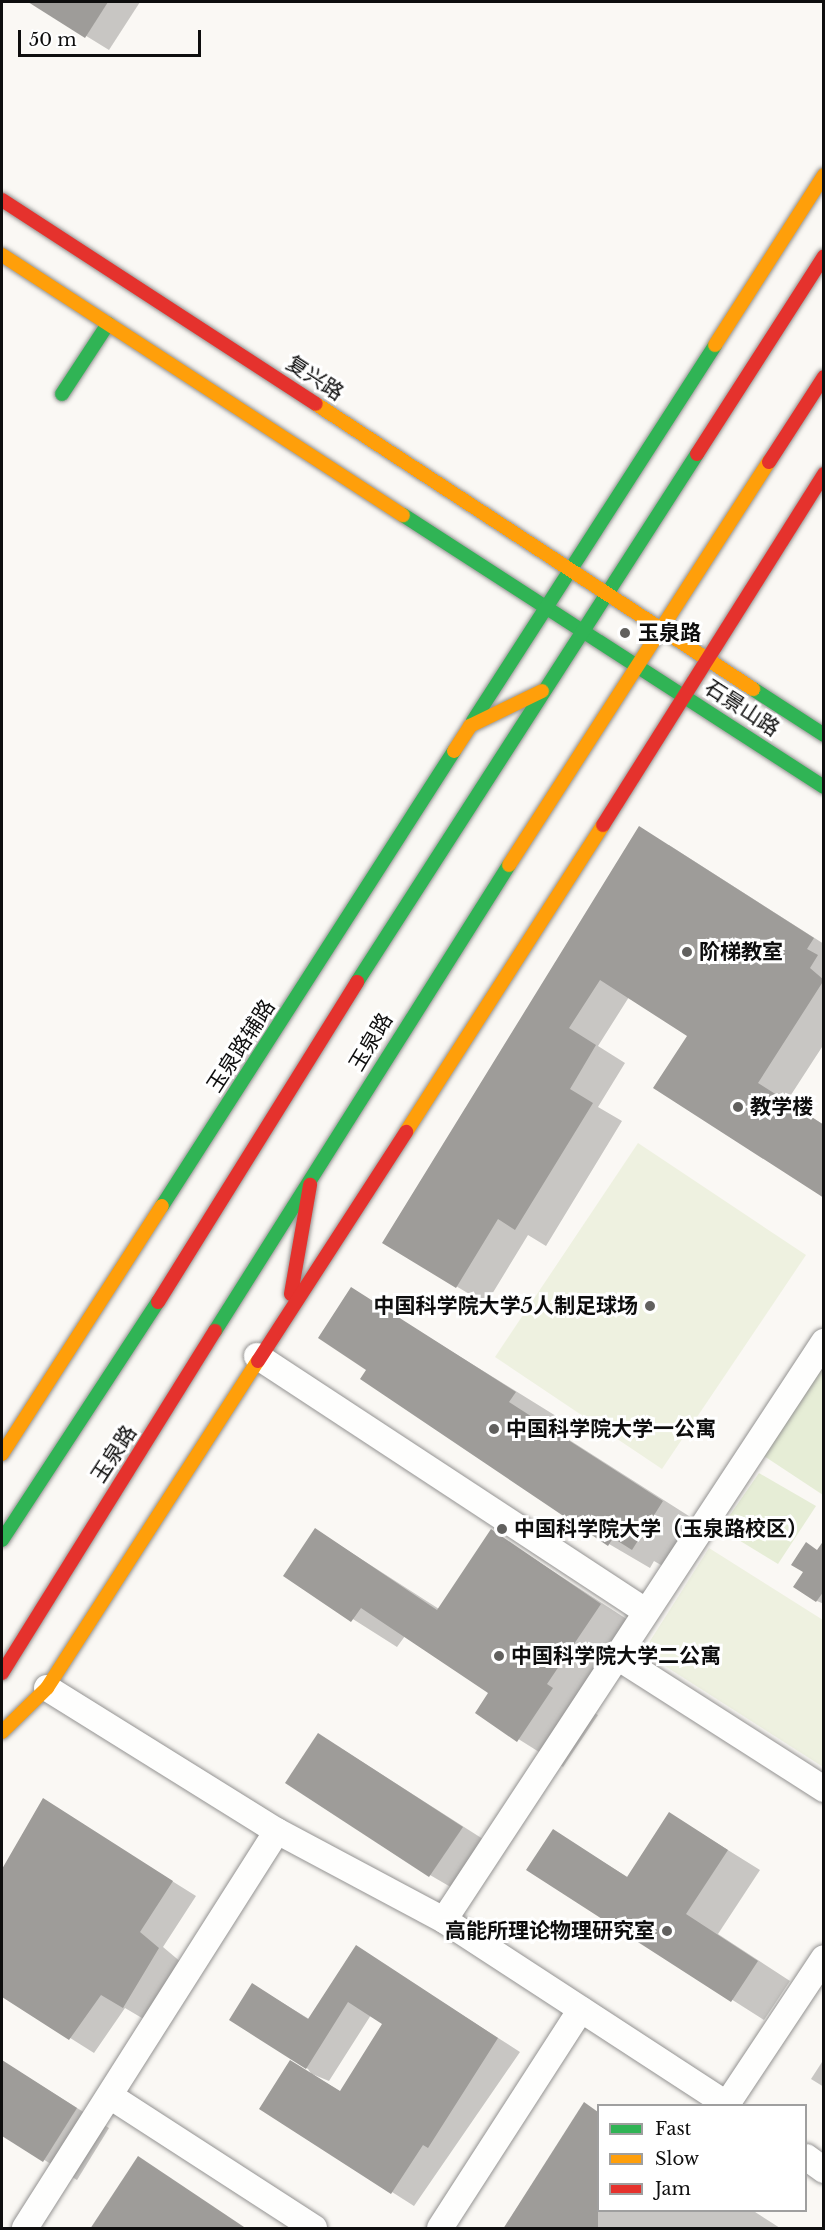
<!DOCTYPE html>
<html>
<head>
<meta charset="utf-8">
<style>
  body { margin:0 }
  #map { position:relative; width:825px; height:2230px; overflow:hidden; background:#faf8f4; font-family:"Libre Baskerville","Noto Sans SC",serif }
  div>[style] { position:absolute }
  .green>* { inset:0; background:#e6edd6 }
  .pitch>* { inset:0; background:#eef1e0 }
  .shadow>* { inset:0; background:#0003 }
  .building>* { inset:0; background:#9e9c99 }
  .roads { filter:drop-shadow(0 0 2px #949392) drop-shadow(0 0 2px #949392) }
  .street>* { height:26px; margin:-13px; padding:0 13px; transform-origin:13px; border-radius:13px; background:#fefefd }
  .fast>* { height:14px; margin:-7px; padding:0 7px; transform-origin:7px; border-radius:7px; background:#30b455 }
  .slow>* { height:14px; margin:-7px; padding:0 7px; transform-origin:7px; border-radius:7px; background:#ff9f0a }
  .jam>* { height:14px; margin:-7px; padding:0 7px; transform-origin:7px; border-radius:7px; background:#e5322d }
  .dots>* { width:16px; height:16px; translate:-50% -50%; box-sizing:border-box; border:3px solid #fff; border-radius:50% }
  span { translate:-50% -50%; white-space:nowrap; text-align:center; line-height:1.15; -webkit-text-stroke:6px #fff; paint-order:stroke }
  .street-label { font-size:21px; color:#0e0e0e }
  .poi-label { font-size:21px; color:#0e0e0e; font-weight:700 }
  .left { translate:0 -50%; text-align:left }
  .right { translate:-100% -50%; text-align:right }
  .frame { position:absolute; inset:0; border:3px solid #0e0e0e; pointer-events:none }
  .legend { position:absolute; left:597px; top:2104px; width:210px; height:108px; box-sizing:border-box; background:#fff; border:2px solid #9f9f9f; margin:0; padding:8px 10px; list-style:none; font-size:18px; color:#0e0e0e }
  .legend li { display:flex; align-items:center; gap:12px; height:30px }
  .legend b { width:30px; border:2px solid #9f9f9f }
  .scale { position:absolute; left:18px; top:30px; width:183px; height:27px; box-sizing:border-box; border:3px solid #0e0e0e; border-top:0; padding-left:8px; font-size:18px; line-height:21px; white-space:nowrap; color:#0e0e0e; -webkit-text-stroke:4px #fff; paint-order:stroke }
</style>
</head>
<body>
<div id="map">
  <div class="green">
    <div style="clip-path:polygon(823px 1360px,823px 1495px,764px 1456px)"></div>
    <div style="clip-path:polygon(759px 1473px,816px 1506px,778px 1564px,724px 1531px,723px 1525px)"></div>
  </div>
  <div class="pitch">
    <div style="clip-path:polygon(638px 1143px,806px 1255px,662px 1469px,495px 1357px)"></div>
    <div style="clip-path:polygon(709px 1548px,823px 1620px,823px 1767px,643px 1652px)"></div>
  </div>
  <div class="shadow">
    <div style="clip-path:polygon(31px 2px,140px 2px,109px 50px)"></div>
    <div style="clip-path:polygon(669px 845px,824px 944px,824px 1044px,787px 1101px,824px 1125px,824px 1196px,689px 1036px,629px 997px,598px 1046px,625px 1063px,598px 1107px,622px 1121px,546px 1246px,528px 1235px,486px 1304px,384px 1243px)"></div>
    <div style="clip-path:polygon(351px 1289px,556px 1416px,549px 1427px,703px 1525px,673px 1572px,654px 1561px,650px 1568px,609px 1544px,362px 1379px,369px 1369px)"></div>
    <div style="clip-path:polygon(316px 1530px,439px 1609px,491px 1531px,645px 1631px,591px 1711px,598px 1715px,563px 1767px,477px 1713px,490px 1693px,405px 1636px,397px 1647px,285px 1576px)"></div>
    <div style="clip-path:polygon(824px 1542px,824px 1604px,817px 1601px,818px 1551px)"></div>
    <div style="clip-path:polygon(342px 1749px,486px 1841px,454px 1889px,430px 1875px)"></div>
    <div style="clip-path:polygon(44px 1801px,196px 1896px,163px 1947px,182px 1963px,147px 2021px,125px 2008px,94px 2053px,2px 1995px,2px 1872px)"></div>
    <div style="clip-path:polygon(670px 1814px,760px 1870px,718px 1934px,790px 1981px,764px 2020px,528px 1870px,553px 1831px,629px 1878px)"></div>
    <div style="clip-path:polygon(evenodd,356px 1947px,520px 2052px,414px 2206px,392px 2192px,308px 2069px,231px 2019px,253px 1985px,309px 2019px,356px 1947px,371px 2015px,384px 2024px,341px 2092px,312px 2074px,329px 2081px,371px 2015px)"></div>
    <div style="clip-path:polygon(824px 2059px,824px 2087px,811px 2079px)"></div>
    <div style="clip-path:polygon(2px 2061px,109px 2128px,77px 2180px,2px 2134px)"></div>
    <div style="clip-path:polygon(584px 2104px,598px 2113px,598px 2210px,752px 2210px,780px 2228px,504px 2228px)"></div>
  </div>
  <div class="building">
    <div style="clip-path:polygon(28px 2px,108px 2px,85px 38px)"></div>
    <div style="clip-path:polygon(639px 826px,814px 938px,807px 949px,818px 955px,810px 968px,824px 980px,758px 1083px,824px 1125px,824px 1198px,653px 1088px,687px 1036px,600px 980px,569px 1028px,596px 1045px,570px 1089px,593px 1103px,515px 1230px,498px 1219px,456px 1288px,382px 1243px)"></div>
    <div style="clip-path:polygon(351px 1287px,516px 1392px,509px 1402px,663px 1501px,632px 1550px,613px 1538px,608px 1546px,360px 1379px,366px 1370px,318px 1338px)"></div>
    <div style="clip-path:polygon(315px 1528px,437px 1610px,491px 1529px,601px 1604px,547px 1684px,553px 1688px,517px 1742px,475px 1713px,488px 1693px,361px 1608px,351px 1622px,283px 1576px)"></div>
    <div style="clip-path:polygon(824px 1540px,824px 1591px,816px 1602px,793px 1587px,803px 1572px,791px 1565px,806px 1542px,817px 1550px)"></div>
    <div style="clip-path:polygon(318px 1733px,463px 1827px,429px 1877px,285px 1783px)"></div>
    <div style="clip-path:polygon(43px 1798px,173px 1881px,140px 1932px,159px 1948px,123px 2008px,101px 1995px,69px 2040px,2px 1997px,2px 1869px)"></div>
    <div style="clip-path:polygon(669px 1812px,728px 1850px,686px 1914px,758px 1961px,731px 2002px,526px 1870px,553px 1829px,627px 1877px)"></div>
    <div style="clip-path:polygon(356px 1945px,498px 2038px,428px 2148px,423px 2145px,391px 2194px,259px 2109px,290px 2060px,340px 2091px,382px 2024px,348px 2002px,306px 2069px,229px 2020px,252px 1983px,308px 2019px)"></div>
    <div style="clip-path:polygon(2px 2060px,77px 2108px,43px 2162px,2px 2136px)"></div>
    <div style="clip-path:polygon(584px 2102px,598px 2112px,598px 2229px,503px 2229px)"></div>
    <div style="clip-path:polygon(138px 2156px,247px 2229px,90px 2229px)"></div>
  </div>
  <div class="roads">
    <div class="street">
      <div style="left:257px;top:1356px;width:464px;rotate:33.3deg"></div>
      <div style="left:616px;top:1656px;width:247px;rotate:32.6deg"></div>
      <div style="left:47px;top:1688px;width:271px;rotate:31.9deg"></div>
      <div style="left:277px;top:1831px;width:189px;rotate:28.1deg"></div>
      <div style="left:444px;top:1920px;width:340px;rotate:33.1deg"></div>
      <div style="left:444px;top:1920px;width:692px;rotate:-56.68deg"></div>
      <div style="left:110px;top:2096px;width:243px;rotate:32.9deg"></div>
      <div style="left:727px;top:2104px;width:175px;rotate:-56.4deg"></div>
      <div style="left:806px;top:2157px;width:22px;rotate:36deg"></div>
      <div style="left:25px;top:2228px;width:470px;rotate:-57.6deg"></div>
      <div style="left:440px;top:2228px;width:260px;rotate:-57.2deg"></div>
    </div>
    <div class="fast">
      <div style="left:62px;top:394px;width:84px;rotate:-56.7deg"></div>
      <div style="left:403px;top:515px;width:501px;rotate:32.87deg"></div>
      <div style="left:753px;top:689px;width:85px;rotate:32.9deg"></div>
      <div style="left:473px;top:721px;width:447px;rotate:-57.2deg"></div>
      <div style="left:357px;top:982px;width:628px;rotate:-57.22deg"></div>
      <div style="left:162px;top:1206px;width:541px;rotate:-57.31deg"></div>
      <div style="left:215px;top:1331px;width:551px;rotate:-57.75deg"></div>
      <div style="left:2px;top:1540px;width:285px;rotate:-56.8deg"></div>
    </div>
    <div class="slow">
      <div style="left:2px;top:255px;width:478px;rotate:33deg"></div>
      <div style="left:715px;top:345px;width:202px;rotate:-57.3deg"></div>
      <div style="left:316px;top:404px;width:522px;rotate:33.11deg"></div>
      <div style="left:454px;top:751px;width:30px;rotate:-57deg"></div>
      <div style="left:470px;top:726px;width:80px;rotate:-25.9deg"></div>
      <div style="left:509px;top:865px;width:480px;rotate:-57.2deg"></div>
      <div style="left:406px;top:1132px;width:365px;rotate:-57.3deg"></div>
      <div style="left:2px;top:1454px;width:295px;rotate:-57.2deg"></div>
      <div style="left:2px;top:1732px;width:63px;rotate:-44.4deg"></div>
      <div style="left:47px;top:1688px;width:389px;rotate:-57.2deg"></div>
    </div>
    <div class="jam">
      <div style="left:2px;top:200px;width:374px;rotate:33deg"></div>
      <div style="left:697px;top:454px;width:235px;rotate:-57.3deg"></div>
      <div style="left:769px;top:462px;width:101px;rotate:-57.1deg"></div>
      <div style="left:603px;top:825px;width:415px;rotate:-57.8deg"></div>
      <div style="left:291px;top:1294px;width:111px;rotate:-80.1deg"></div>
      <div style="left:158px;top:1302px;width:377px;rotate:-58.1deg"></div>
      <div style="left:258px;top:1361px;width:273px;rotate:-57.1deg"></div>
      <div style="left:2px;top:1673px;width:403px;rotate:-58.1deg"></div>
    </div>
  </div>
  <div class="dots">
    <div style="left:625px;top:633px;background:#61605e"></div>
    <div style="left:687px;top:952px;background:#61605e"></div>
    <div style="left:738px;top:1107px;background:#61605e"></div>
    <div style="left:650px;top:1306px;background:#61605e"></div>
    <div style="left:494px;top:1429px;background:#61605e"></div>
    <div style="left:502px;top:1529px;background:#61605e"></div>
    <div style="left:499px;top:1656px;background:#61605e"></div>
    <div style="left:667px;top:1931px;background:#61605e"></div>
  </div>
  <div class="street-label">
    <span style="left:315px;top:378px;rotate:33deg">复兴路</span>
    <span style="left:742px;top:708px;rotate:33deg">石景山路</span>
    <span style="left:371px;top:1042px;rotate:-59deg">玉泉路</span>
    <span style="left:241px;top:1046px;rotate:-57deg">玉泉路辅路</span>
    <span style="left:114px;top:1454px;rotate:-57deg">玉泉路</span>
  </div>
  <div class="poi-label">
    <span class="left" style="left:638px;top:633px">玉泉路</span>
    <span class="left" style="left:699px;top:952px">阶梯教室</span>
    <span class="left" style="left:750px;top:1107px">教学楼</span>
    <span class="right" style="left:638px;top:1306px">中国科学院大学5人制足球场</span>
    <span class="left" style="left:506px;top:1429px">中国科学院大学一公寓</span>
    <span class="left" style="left:514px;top:1529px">中国科学院大学（玉泉路校区）</span>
    <span class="left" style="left:511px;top:1656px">中国科学院大学二公寓</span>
    <span class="right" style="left:655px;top:1931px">高能所理论物理研究室</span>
  </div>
  <div class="frame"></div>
  <ul class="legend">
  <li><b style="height:8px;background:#30b455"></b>Fast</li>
  <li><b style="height:8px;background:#ff9f0a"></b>Slow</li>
  <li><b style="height:8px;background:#e5322d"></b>Jam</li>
  </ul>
  <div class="scale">50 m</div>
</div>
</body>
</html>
